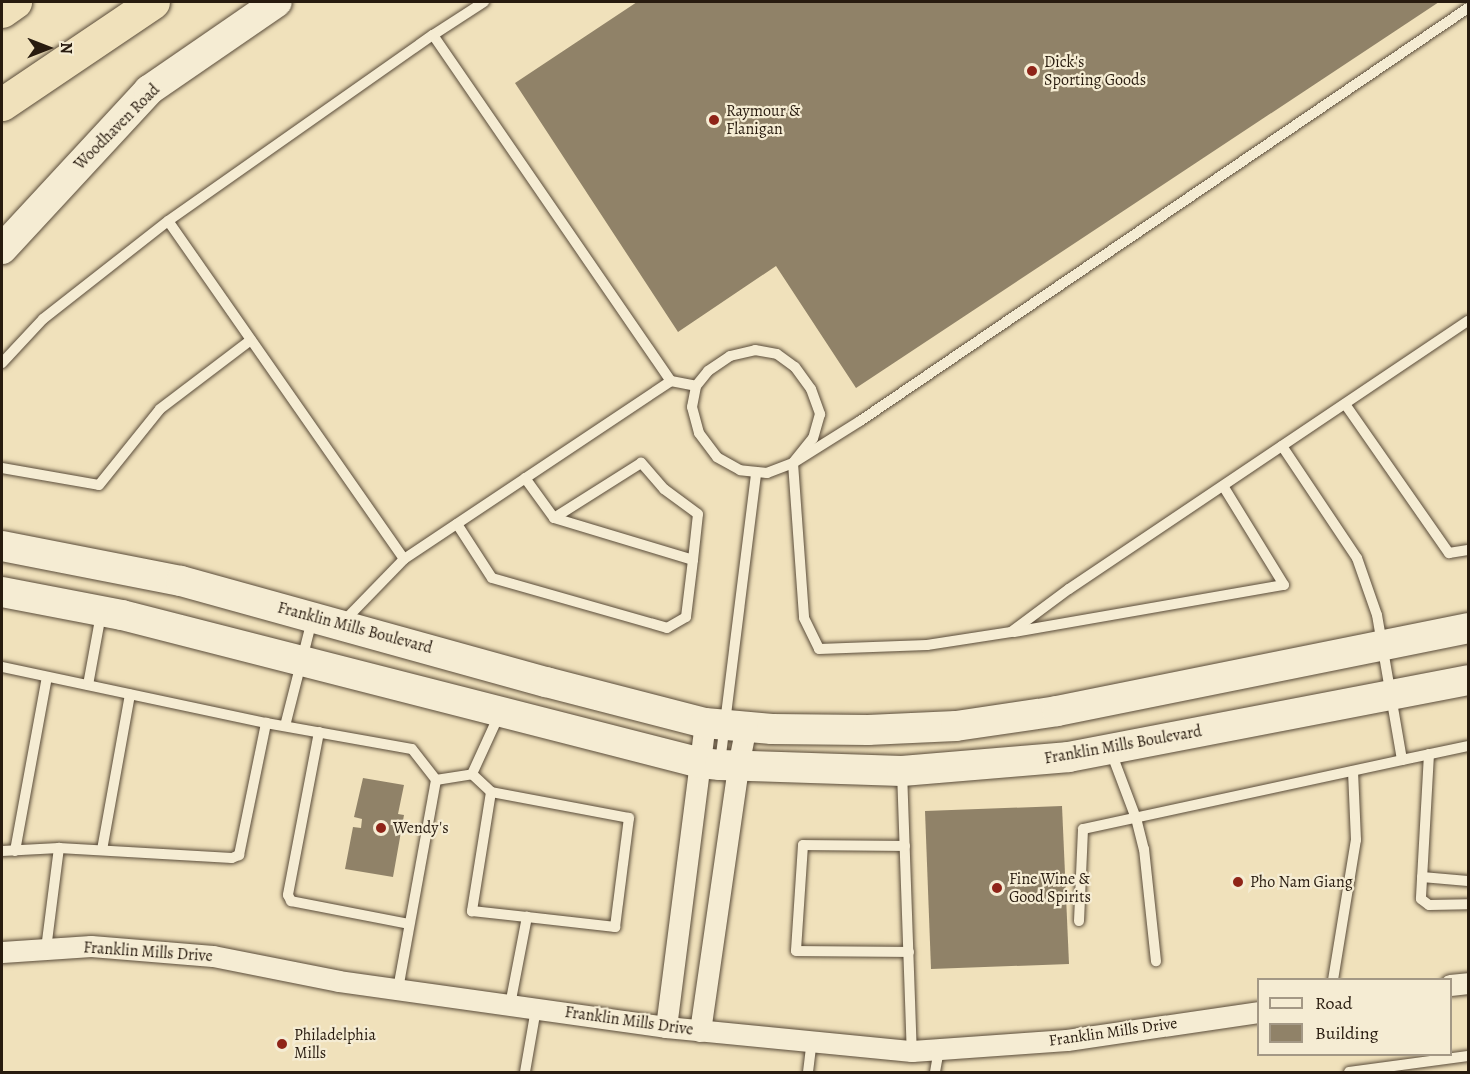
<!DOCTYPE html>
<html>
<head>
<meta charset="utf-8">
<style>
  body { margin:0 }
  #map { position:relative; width:1470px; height:1074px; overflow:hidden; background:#f0e1bb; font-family:Alegreya,serif }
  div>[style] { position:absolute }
  .building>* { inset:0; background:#908268 }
  .roads { filter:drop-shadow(0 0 2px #5a4c3a) drop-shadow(0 0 2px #5a4c3a) }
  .lane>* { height:10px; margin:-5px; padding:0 5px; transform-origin:5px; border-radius:5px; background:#f5ecd3 }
  .street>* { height:21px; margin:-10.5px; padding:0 10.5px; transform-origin:10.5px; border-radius:10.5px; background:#f5ecd3 }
  .secondary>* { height:30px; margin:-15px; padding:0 15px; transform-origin:15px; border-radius:15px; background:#f5ecd3 }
  .highway>* { height:33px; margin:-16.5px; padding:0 16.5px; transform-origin:16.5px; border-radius:16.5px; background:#f0e1bb }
  .dots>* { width:16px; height:16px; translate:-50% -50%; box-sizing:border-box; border:3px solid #f5ecd3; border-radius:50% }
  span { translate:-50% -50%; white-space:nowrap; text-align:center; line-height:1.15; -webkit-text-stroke:4.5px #f5ecd3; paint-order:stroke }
  .poi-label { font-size:16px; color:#281b0f }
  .left { translate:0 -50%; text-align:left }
  .street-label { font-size:16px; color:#281b0f }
  .frame { position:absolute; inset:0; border:3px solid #281b0f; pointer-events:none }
  .legend { position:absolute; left:1257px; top:978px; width:195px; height:78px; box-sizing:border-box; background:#f5ecd3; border:2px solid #a39885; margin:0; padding:8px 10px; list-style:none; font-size:18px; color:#281b0f }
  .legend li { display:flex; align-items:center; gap:12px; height:30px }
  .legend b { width:30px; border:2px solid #a39885 }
  .north { position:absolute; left:18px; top:18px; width:60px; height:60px; -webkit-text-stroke:4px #f5ecd3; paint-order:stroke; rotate:90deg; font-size:16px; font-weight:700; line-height:24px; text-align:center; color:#281b0f }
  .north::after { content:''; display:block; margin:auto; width:21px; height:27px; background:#281b0f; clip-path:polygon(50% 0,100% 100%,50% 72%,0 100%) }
</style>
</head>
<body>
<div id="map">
  <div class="building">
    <div style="clip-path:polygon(637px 2px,1439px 2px,856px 388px,776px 266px,678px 332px,515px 83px)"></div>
    <div style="clip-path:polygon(363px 778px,404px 785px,398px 814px,404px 815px,393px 877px,345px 869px,353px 827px,361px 828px,362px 819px,354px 817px)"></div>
    <div style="clip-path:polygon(1062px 806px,1069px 964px,931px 969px,925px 811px)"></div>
  </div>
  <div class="roads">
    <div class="lane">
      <div style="left:1468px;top:8px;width:735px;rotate:145.81deg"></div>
      <div style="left:860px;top:421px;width:79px;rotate:147.9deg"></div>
      <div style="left:793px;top:463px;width:155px;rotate:85.9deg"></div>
      <div style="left:804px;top:618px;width:34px;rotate:64deg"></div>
      <div style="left:819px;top:649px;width:108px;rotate:-2.1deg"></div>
      <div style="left:927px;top:645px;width:85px;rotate:-8.8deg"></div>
      <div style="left:1011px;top:632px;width:72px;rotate:-36.6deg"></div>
      <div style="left:1069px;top:589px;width:481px;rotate:-33.9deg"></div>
      <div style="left:433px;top:35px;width:420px;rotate:55.5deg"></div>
      <div style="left:671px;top:381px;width:321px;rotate:146.3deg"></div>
      <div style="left:404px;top:559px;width:412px;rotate:-124.9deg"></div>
      <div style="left:168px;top:221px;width:324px;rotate:-35.1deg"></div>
      <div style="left:433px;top:35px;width:61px;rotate:-32.9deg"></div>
      <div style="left:755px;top:350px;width:22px;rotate:10deg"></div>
      <div style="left:777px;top:354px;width:22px;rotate:36deg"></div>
      <div style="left:795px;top:367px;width:27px;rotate:54deg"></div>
      <div style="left:811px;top:389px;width:27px;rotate:70deg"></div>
      <div style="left:820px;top:414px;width:25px;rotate:106deg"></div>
      <div style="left:813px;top:438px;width:32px;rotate:129deg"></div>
      <div style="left:793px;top:463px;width:28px;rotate:159deg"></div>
      <div style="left:767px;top:473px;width:27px;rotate:-174deg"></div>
      <div style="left:740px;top:470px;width:26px;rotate:-151deg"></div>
      <div style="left:717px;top:457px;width:30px;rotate:-127deg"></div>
      <div style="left:699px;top:433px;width:27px;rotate:-105deg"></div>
      <div style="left:692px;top:407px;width:21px;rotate:-79deg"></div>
      <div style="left:696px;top:386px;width:19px;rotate:-51deg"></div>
      <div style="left:708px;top:371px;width:27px;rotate:-34deg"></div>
      <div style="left:730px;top:356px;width:26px;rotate:-13deg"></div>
      <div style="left:2px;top:363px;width:60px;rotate:-47deg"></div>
      <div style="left:43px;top:319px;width:159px;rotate:-38.1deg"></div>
      <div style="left:671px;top:381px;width:25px;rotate:11deg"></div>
      <div style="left:1345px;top:404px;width:182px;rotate:55.1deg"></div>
      <div style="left:1449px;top:553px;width:19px;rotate:-9deg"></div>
      <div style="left:1282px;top:446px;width:135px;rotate:56.2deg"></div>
      <div style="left:1357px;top:558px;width:60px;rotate:70.7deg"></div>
      <div style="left:1377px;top:615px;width:147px;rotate:80.2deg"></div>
      <div style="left:1402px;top:760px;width:67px;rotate:-12deg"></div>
      <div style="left:2px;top:468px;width:98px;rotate:9.9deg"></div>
      <div style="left:99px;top:485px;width:97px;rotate:-51.2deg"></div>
      <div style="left:160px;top:409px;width:114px;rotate:-37.2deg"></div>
      <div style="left:525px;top:478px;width:49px;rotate:54.1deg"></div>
      <div style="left:457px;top:524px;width:64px;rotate:57.1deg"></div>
      <div style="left:492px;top:578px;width:182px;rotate:15.9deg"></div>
      <div style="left:667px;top:628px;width:22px;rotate:-30deg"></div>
      <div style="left:686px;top:617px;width:57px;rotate:-83deg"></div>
      <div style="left:693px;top:560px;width:46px;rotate:-83.8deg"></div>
      <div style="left:698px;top:514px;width:42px;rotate:-143.7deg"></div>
      <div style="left:664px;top:489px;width:35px;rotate:-131deg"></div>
      <div style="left:641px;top:463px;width:103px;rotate:147.7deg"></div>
      <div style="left:554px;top:518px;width:145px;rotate:16.8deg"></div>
      <div style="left:344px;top:621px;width:86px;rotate:-45.9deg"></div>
      <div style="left:1014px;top:632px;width:274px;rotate:-9.9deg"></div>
      <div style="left:1284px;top:585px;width:116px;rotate:-121.6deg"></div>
      <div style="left:2px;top:667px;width:270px;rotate:12deg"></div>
      <div style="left:88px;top:685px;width:72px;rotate:-79.6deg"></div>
      <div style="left:285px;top:726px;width:109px;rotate:-75.7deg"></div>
      <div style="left:319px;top:732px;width:166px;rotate:100.8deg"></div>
      <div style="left:288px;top:895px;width:7px;rotate:63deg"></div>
      <div style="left:291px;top:901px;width:120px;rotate:11deg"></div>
      <div style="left:1111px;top:752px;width:71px;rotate:69.3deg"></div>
      <div style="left:1136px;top:818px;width:32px;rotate:76deg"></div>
      <div style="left:1144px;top:849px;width:113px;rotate:83.9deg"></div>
      <div style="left:1429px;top:754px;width:145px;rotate:93.2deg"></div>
      <div style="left:1421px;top:899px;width:10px;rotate:37deg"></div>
      <div style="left:1429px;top:905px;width:39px;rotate:-1deg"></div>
      <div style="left:720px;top:763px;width:293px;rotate:-82.9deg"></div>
      <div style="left:902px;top:771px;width:280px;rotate:88deg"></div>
      <div style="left:472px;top:774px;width:26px;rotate:43deg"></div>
      <div style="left:436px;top:780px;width:36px;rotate:-9deg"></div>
      <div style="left:472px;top:774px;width:65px;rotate:-65.4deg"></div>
      <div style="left:905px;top:846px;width:102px;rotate:-179.4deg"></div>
      <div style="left:803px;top:845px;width:106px;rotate:93.8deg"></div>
      <div style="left:796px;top:951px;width:113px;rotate:0.5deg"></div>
      <div style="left:102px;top:850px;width:158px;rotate:-79.8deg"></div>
      <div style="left:2px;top:851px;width:57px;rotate:-3deg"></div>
      <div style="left:15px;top:851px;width:177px;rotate:-79.6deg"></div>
      <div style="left:1422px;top:877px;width:46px;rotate:5deg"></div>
      <div style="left:1079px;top:921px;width:92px;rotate:-87.5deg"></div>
      <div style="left:1083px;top:829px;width:326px;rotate:-12.2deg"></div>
      <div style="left:46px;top:949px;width:102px;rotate:-82.7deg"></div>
      <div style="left:59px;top:848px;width:173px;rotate:3.3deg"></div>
      <div style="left:232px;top:858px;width:8px;rotate:-23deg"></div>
      <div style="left:239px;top:855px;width:135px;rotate:-78.4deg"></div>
      <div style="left:266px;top:723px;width:148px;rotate:10.1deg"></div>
      <div style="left:412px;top:749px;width:39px;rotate:52deg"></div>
      <div style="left:436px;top:780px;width:212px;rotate:100.3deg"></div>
      <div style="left:1333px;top:980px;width:142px;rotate:-80.7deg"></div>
      <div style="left:1356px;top:840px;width:69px;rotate:-92.5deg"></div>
      <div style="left:510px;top:1005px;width:90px;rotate:-79.1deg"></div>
      <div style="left:527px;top:917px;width:89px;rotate:6.5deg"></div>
      <div style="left:615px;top:927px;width:110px;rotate:-82.7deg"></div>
      <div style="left:629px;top:818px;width:140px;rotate:-169.3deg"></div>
      <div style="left:491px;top:792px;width:121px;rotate:99.1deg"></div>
      <div style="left:472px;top:911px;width:55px;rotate:6.2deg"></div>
      <div style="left:525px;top:1072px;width:64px;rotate:-80.1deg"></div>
      <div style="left:808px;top:1072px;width:31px;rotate:-83deg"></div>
      <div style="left:935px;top:1072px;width:23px;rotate:-80deg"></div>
      <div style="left:1349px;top:1072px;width:120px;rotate:-7.7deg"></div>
    </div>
    <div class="street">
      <div style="left:2px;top:952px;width:89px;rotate:-3.9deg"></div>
      <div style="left:91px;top:946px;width:122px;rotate:4.7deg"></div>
      <div style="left:213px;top:956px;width:128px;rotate:11.2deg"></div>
      <div style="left:339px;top:981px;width:330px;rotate:8deg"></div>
      <div style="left:666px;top:1027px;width:247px;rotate:5.6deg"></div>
      <div style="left:912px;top:1051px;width:155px;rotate:-4.1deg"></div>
      <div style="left:1067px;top:1040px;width:193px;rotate:-8.3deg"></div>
      <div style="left:1450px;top:985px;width:18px;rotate:-6deg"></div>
      <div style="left:666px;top:1027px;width:306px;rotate:-82.7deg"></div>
      <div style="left:700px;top:1031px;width:268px;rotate:-81.8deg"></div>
      <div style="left:738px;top:766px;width:41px;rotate:-78.7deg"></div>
    </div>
    <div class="secondary">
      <div style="left:2px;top:249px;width:217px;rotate:-47.2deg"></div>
      <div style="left:149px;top:90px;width:155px;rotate:-34.5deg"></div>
      <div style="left:2px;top:546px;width:182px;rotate:11.1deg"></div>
      <div style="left:181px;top:581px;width:379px;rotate:15.5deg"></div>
      <div style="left:546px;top:682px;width:164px;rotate:14.5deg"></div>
      <div style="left:705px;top:723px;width:67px;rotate:5.1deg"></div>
      <div style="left:772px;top:729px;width:96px;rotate:0.6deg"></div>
      <div style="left:868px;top:730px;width:88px;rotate:-2.6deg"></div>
      <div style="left:956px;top:726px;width:102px;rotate:-8.4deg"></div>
      <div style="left:1057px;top:711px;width:419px;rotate:-11.4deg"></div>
      <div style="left:2px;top:592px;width:122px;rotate:10.9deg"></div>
      <div style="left:122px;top:615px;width:598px;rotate:14.34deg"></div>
      <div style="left:701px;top:763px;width:19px;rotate:6deg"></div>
      <div style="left:720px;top:765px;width:182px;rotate:1.9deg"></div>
      <div style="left:902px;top:771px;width:168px;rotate:-4.8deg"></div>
      <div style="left:1069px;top:757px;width:406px;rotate:-10.9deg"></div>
    </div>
    <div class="highway">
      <div style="left:2px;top:11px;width:16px;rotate:-35deg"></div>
      <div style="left:2px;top:104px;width:182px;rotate:-34deg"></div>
    </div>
  </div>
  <div class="dots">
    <div style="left:1032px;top:71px;background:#8f2418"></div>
    <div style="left:714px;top:120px;background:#8f2418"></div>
    <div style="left:381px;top:828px;background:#8f2418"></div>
    <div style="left:1238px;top:882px;background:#8f2418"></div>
    <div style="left:997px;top:888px;background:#8f2418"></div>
    <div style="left:282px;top:1044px;background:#8f2418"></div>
  </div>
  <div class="poi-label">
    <span class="left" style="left:1044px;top:71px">Dick's<br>Sporting Goods</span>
    <span class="left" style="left:726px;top:120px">Raymour &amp;<br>Flanigan</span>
    <span class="left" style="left:393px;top:828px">Wendy's</span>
    <span class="left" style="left:1009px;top:888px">Fine Wine &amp;<br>Good Spirits</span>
    <span class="left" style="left:1250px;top:882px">Pho Nam Giang</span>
    <span class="left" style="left:294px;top:1044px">Philadelphia<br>Mills</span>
  </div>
  <div class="street-label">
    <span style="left:117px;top:127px;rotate:-45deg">Woodhaven Road</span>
    <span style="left:355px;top:628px;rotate:15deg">Franklin Mills Boulevard</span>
    <span style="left:1123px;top:745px;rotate:-10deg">Franklin Mills Boulevard</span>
    <span style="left:148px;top:952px;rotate:4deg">Franklin Mills Drive</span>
    <span style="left:629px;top:1021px;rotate:8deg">Franklin Mills Drive</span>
    <span style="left:1113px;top:1032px;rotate:-8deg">Franklin Mills Drive</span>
  </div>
  <div class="frame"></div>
  <ul class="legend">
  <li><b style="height:8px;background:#f5ecd3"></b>Road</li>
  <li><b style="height:16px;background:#908268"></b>Building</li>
  </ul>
  <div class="north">N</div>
</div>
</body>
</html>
